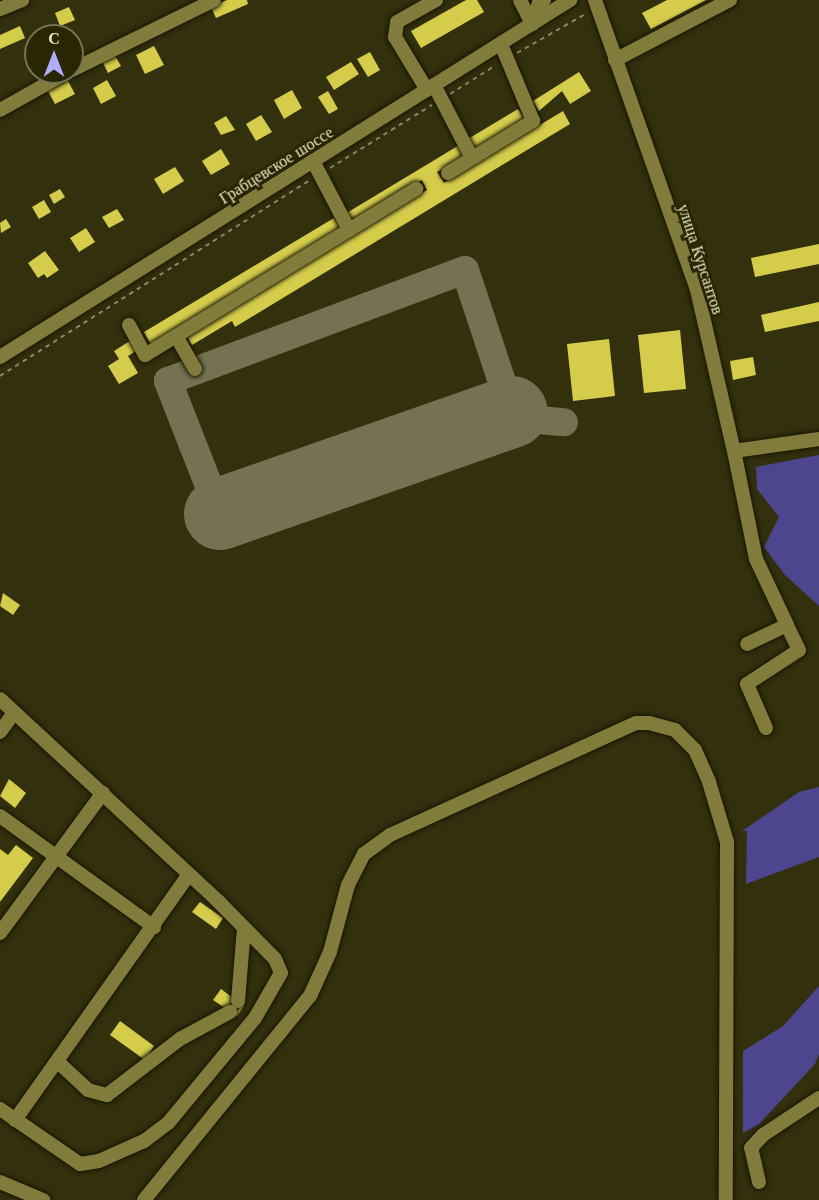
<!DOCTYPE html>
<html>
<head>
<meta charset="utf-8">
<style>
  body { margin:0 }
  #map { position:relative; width:819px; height:1200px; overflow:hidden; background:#32300d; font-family:"Libre Baskerville",serif }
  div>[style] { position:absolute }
  .green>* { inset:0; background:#4d468f }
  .taxiway>* { height:28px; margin:-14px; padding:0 14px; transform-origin:14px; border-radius:14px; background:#747250 }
  .runway>* { height:72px; margin:-36px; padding:0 36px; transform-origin:36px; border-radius:36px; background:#747250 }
  .building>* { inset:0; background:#d6cc4c }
  .path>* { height:2px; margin-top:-1px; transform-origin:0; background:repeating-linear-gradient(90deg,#898765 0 4.5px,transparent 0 9px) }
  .roads { filter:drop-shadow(0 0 2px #191704) drop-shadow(0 0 2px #191704) }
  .minor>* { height:14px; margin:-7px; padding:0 7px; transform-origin:7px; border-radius:7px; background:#817c3c }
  span { translate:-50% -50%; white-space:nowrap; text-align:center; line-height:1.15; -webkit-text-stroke:6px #292603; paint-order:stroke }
  .street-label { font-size:16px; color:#e8e7c6 }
  .north { position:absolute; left:24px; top:24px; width:60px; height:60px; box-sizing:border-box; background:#292603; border:2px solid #757351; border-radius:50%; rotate:0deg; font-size:16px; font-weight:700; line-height:24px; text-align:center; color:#e8e7c6 }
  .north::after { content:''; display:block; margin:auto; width:21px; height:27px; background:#afaefa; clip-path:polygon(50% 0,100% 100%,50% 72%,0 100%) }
</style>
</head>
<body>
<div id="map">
  <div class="green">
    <div style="clip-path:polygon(819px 455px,819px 606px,785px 575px,764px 547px,779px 517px,757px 489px,756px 467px)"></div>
    <div style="clip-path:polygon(819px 787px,819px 857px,746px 884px,747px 831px,742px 831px,799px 792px)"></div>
    <div style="clip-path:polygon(819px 986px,819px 1054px,815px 1064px,759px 1124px,743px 1133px,743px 1051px,783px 1026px)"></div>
  </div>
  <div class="taxiway">
    <div style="left:220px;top:514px;width:143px;rotate:-111.4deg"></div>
    <div style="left:168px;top:381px;width:317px;rotate:-20.5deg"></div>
    <div style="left:465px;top:270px;width:150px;rotate:71.7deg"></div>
    <div style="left:512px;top:412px;width:17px;rotate:25deg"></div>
    <div style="left:527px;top:419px;width:37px;rotate:5deg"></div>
  </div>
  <div class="runway">
    <div style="left:220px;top:514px;width:309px;rotate:-19.3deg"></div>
  </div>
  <div class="building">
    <div style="clip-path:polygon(227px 0,247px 0,248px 4px,216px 18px,211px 7px)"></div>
    <div style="clip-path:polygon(466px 0,477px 0,484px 12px,421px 48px,411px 31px)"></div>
    <div style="clip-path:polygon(667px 0,706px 0,651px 29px,642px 13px)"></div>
    <div style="clip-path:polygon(69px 7px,75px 20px,60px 26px,55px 13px)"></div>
    <div style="clip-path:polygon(20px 26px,25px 38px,0 49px,0 35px)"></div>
    <div style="clip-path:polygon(154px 46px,164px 65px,145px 74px,136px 55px)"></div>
    <div style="clip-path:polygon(370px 52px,380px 70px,368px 77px,357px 59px)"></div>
    <div style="clip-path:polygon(114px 54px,121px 66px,108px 73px,102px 61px)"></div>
    <div style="clip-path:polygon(351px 62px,359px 74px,334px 90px,326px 77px)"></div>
    <div style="clip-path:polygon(579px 72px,591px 91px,570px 104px,562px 91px,539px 111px,533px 101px)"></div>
    <div style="clip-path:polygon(107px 80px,116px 96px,101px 104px,93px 88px)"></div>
    <div style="clip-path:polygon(68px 81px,75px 94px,55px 104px,48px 91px)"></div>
    <div style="clip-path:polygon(292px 90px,302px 108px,284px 119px,274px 100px)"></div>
    <div style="clip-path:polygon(328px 91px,338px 109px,329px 114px,318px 97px)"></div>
    <div style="clip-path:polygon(518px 109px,525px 120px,475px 150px,468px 139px)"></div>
    <div style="clip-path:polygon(563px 111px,570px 124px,235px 327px,232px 321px,192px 345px,186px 335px,427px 190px,422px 180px,350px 223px,345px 214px,461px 144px,467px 154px,437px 172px,444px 183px)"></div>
    <div style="clip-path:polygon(261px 115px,272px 132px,256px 141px,246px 124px)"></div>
    <div style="clip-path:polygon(226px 116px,235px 130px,221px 135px,214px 123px)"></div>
    <div style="clip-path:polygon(221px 149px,230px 164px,211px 175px,202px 161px)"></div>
    <div style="clip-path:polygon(175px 167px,184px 181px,163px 194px,154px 179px)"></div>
    <div style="clip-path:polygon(60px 189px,65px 197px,54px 204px,49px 195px)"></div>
    <div style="clip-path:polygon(44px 200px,51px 212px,39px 219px,32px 207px)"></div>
    <div style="clip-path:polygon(117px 209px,124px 220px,109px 228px,102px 217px)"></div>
    <div style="clip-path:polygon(334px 218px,342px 230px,151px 345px,144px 332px)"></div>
    <div style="clip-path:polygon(6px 219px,11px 227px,1px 233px,0 223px)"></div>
    <div style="clip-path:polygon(86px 228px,95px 242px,79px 252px,70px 238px)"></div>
    <div style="clip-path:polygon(819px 244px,819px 264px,755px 277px,751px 258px)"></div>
    <div style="clip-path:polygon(45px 251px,59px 270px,47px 278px,44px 274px,38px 278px,28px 263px)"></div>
    <div style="clip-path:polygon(819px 302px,819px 321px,765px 332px,761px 315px)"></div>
    <div style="clip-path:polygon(680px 330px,686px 389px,644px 393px,638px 335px)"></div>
    <div style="clip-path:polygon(133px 339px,139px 349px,128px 356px,138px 373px,119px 384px,108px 366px,119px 359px,114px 351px)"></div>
    <div style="clip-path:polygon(609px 339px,615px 396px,573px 401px,567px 344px)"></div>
    <div style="clip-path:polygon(753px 357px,756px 375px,733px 380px,730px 361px)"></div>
    <div style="clip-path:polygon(3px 593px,20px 605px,13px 615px,0 606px)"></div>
    <div style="clip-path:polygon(9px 779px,26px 793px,15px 808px,0 796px)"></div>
    <div style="clip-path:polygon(16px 845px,33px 858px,0 902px,0 849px,8px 855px)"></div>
    <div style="clip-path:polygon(200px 902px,223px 918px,216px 929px,192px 912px)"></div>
    <div style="clip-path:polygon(221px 989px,244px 1006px,237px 1016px,213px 1000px)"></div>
    <div style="clip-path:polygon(120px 1021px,154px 1046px,145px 1060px,110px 1035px)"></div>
  </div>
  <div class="path">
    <div style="left:517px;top:53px;width:81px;rotate:-29.7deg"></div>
    <div style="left:450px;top:94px;width:54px;rotate:-32.2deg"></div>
    <div style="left:330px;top:168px;width:120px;rotate:-31.7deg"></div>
    <div style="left:0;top:376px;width:367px;rotate:-32.3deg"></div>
  </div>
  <div class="roads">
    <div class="minor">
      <div style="left:520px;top:0;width:27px;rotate:63deg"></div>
      <div style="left:595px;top:0;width:307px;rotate:70.6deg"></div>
      <div style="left:697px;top:290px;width:165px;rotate:77.1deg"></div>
      <div style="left:734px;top:451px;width:86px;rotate:-8deg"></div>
      <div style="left:0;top:9px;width:24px;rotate:-22deg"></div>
      <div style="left:532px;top:24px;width:22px;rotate:-72deg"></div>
      <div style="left:539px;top:3px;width:6px;rotate:-31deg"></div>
      <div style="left:615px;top:60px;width:130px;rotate:-27.6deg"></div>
      <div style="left:72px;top:70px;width:158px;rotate:-26.2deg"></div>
      <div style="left:434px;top:85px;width:82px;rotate:62.5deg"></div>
      <div style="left:427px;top:90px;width:62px;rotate:-121.1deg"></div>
      <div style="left:395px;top:37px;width:15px;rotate:-82deg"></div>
      <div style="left:397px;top:22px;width:45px;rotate:-29.4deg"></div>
      <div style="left:0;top:110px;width:78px;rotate:-29.2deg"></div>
      <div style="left:313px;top:161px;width:78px;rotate:62.4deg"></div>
      <div style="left:349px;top:230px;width:79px;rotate:-31.5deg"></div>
      <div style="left:448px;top:173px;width:100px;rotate:-31.5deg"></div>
      <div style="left:533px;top:121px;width:83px;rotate:-112.6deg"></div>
      <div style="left:129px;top:325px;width:34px;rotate:62deg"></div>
      <div style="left:145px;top:355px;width:239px;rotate:-31.5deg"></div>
      <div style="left:176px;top:336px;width:38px;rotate:60deg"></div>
      <div style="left:0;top:357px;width:673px;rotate:-32.06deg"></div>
      <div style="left:734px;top:451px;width:110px;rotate:78.5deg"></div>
      <div style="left:756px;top:559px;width:73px;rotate:64.8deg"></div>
      <div style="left:787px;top:625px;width:44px;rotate:154.6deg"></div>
      <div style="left:0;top:699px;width:297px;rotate:42.8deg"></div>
      <div style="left:218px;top:901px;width:81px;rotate:45.5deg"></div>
      <div style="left:275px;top:959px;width:15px;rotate:67deg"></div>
      <div style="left:281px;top:973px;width:52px;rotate:120deg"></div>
      <div style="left:255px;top:1018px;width:136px;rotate:129.6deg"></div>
      <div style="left:168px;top:1123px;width:30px;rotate:143deg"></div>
      <div style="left:144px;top:1141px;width:49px;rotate:156deg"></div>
      <div style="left:99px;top:1161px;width:19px;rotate:171deg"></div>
      <div style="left:80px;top:1164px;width:97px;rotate:-145.5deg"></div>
      <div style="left:766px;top:728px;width:48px;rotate:-113.4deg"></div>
      <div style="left:747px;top:684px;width:62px;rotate:-33.2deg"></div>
      <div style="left:799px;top:650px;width:28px;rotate:-116deg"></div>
      <div style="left:0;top:732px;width:24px;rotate:-54deg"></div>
      <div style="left:0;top:816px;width:190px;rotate:35.8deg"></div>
      <div style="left:0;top:933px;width:174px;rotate:-53.7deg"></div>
      <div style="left:238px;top:1001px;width:73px;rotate:-85.3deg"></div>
      <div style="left:58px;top:1062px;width:41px;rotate:43deg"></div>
      <div style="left:88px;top:1090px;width:20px;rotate:15deg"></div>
      <div style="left:107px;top:1095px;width:92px;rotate:-37.5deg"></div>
      <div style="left:180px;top:1039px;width:57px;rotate:-28.4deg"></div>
      <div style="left:15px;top:1120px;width:301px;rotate:-54.7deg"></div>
      <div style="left:0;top:1182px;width:47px;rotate:22.7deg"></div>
      <div style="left:759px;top:1182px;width:35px;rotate:-103deg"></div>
      <div style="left:751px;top:1148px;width:18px;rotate:-47deg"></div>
      <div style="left:763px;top:1135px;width:67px;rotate:-33.5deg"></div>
      <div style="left:144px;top:1200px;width:263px;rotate:-50.9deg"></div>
      <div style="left:310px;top:996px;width:48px;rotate:-65.6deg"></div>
      <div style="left:330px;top:952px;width:69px;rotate:-75deg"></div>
      <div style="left:348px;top:885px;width:35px;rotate:-63deg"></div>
      <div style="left:364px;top:854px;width:32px;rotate:-36deg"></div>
      <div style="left:390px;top:835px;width:270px;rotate:-24.5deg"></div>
      <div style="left:636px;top:723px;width:13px"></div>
      <div style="left:649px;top:723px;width:27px;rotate:15deg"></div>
      <div style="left:675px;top:730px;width:28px;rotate:45deg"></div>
      <div style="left:695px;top:750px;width:35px;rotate:66deg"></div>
      <div style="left:709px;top:782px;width:63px;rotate:73.3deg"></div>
      <div style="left:727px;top:842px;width:358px;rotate:90.2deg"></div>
    </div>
  </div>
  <div class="street-label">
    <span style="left:276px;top:165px;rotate:-32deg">Грабцевское шоссе</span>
    <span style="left:701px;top:259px;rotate:72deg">улица Курсантов</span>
  </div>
  <div class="north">С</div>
</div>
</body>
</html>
